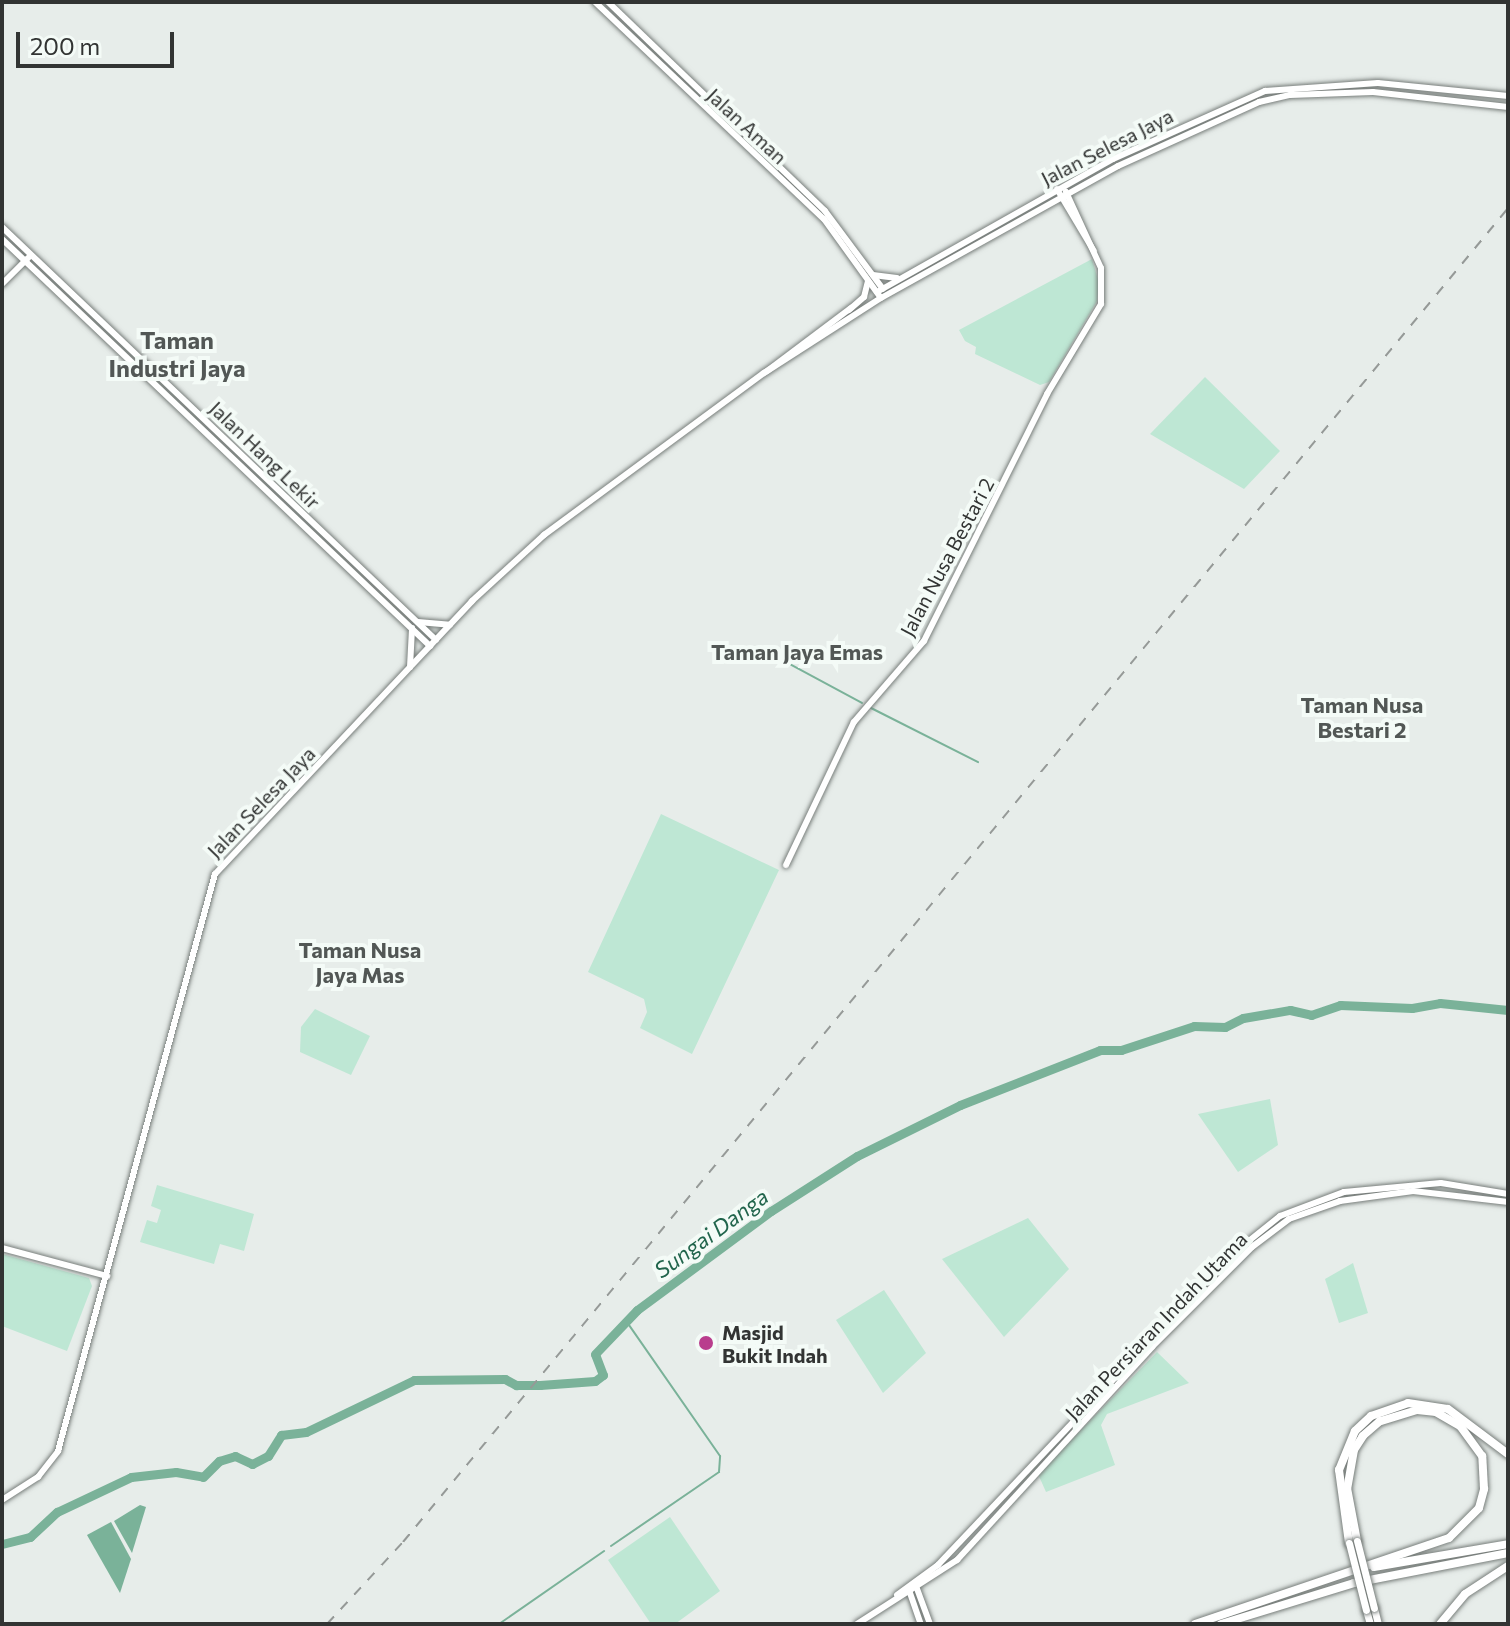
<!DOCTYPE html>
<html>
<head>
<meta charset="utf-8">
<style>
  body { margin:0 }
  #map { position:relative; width:1510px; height:1626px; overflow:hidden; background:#e7edea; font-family:Commissioner,sans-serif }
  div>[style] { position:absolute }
  .green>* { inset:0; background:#bee7d4 }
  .water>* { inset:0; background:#7ab299 }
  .stream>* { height:2px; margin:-1px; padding:0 1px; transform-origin:1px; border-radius:1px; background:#7ab299 }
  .river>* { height:9px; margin:-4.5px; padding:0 4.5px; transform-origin:4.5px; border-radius:4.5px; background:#7ab299 }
  .roads { filter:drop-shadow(0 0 2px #787e7b) drop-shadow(0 0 2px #787e7b) }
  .tertiary>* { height:6px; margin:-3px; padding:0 3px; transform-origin:3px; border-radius:3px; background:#fff }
  .secondary>* { height:6px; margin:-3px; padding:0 3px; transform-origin:3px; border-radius:3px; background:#fff }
  .trunk>* { height:7px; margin:-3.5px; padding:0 3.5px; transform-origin:3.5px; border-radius:3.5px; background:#fff }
  .motorway>* { height:8px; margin:-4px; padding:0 4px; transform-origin:4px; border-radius:4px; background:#fff }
  .rail>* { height:2px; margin-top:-1px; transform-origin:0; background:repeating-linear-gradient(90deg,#959997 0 10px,transparent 0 20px) }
  .bridges { filter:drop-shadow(0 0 2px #787e7b) drop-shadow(0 0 2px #787e7b) }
  .trunk-bridge>* { height:7px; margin:-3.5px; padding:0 3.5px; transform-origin:3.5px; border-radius:3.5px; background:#fff }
  .dots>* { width:22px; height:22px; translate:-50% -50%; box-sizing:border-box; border:4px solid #f4fbf7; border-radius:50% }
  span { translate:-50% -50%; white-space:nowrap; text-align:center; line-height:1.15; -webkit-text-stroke:8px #f4fbf7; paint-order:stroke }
  .street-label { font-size:20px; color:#323433 }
  .poi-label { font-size:20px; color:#323433; font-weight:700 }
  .left { translate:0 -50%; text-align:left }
  .neighbourhood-label { font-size:22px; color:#525755; font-weight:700 }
  .water-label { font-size:22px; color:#21654c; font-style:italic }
  .quarter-label { font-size:24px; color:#525755; font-weight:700 }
  .frame { position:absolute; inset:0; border:4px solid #323433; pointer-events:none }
  .scale { position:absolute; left:16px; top:32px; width:158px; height:36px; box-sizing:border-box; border:4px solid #323433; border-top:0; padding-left:10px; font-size:24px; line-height:28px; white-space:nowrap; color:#323433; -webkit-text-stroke:6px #f4fbf7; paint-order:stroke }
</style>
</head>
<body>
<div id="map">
  <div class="green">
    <div style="clip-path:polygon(1092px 259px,1099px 283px,1097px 301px,1049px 382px,1040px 385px,975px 354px,976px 347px,965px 341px,959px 330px)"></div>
    <div style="clip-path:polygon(1205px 377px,1280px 451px,1244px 489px,1150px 434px)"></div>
    <div style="clip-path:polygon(661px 814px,779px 870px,692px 1054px,640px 1028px,647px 1012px,644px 999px,588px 972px)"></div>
    <div style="clip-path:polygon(315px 1009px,370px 1036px,351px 1075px,300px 1052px,301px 1027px)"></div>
    <div style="clip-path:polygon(1270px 1099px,1278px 1145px,1238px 1172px,1198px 1114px)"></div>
    <div style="clip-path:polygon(157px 1185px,254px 1214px,244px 1251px,220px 1244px,214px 1264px,140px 1242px,147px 1220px,157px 1223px,161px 1210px,151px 1206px)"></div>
    <div style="clip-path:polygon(1028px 1218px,1069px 1269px,1004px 1337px,942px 1259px)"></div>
    <div style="clip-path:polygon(2px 1254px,89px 1278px,92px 1286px,67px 1351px,2px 1326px)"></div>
    <div style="clip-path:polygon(1353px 1263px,1368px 1313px,1339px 1323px,1325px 1279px)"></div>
    <div style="clip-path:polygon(884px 1290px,926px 1353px,883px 1393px,836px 1320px)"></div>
    <div style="clip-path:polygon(1157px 1352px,1189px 1383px,1107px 1414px,1101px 1425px,1115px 1465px,1046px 1492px,1038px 1474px)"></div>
    <div style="clip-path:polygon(670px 1517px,720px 1591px,675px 1624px,651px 1624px,608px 1560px)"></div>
  </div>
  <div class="water">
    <div style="clip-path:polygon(140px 1505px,146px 1507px,132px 1553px,114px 1521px)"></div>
    <div style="clip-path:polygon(111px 1522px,131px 1559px,120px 1593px,87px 1535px)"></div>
  </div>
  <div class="stream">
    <div style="left:758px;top:647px;width:118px;rotate:28.3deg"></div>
    <div style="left:871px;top:708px;width:120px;rotate:26.8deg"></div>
    <div style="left:611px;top:1546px;width:131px;rotate:-34.4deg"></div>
    <div style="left:719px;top:1472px;width:16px;rotate:-86deg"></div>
    <div style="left:720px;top:1456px;width:163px;rotate:-124.8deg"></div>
    <div style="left:499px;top:1624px;width:128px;rotate:-34.8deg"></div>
  </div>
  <div class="river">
    <div style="left:2px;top:1544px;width:29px;rotate:-14deg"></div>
    <div style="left:30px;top:1537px;width:37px;rotate:-43deg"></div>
    <div style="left:57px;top:1512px;width:82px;rotate:-25.3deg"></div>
    <div style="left:131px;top:1477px;width:45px;rotate:-6.3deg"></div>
    <div style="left:176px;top:1472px;width:27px;rotate:10deg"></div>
    <div style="left:203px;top:1477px;width:23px;rotate:-45deg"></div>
    <div style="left:219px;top:1461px;width:17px;rotate:-17deg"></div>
    <div style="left:235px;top:1456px;width:19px;rotate:25deg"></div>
    <div style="left:252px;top:1464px;width:18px;rotate:-27deg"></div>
    <div style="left:268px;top:1456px;width:25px;rotate:-58deg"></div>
    <div style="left:281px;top:1435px;width:25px;rotate:-7deg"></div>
    <div style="left:306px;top:1432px;width:120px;rotate:-25.7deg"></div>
    <div style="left:414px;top:1380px;width:91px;rotate:-0.6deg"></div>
    <div style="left:505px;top:1379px;width:13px;rotate:29deg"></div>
    <div style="left:516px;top:1385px;width:24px"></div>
    <div style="left:540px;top:1385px;width:55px;rotate:-4.2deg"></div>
    <div style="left:595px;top:1381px;width:10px;rotate:-37deg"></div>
    <div style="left:603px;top:1375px;width:22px;rotate:-111deg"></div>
    <div style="left:595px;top:1354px;width:61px;rotate:-46.3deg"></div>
    <div style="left:637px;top:1310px;width:167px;rotate:-36.5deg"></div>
    <div style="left:771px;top:1211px;width:102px;rotate:-32.6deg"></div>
    <div style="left:857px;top:1156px;width:115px;rotate:-26.3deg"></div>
    <div style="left:960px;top:1105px;width:150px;rotate:-21.4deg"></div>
    <div style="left:1100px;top:1050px;width:21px"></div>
    <div style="left:1121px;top:1050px;width:77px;rotate:-18.2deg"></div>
    <div style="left:1194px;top:1026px;width:31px;rotate:2deg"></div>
    <div style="left:1225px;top:1027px;width:20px;rotate:-27deg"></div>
    <div style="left:1243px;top:1018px;width:48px;rotate:-9.7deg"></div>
    <div style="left:1290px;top:1010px;width:22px;rotate:13deg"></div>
    <div style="left:1311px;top:1015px;width:31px;rotate:-19deg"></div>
    <div style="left:1340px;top:1005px;width:72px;rotate:2.4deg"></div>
    <div style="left:1412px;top:1008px;width:28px;rotate:-10deg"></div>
    <div style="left:1440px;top:1003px;width:68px;rotate:5.9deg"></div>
  </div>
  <div class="roads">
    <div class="tertiary">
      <div style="left:1057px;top:189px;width:72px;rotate:59.2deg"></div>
      <div style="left:2px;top:227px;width:599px;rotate:43.58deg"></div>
      <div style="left:2px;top:239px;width:591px;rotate:43.56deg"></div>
      <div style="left:2px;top:284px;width:37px;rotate:-45deg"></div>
      <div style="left:767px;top:371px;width:105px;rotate:-36.9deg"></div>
      <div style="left:418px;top:622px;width:32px;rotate:5deg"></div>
      <div style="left:410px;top:667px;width:39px;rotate:-87deg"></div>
      <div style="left:786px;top:865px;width:158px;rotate:-64.6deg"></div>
      <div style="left:854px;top:722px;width:107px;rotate:-49.2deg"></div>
      <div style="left:924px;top:641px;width:276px;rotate:-63.5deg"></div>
      <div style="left:1047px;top:394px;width:105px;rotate:-59deg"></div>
      <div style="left:1101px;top:304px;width:36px;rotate:-90deg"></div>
      <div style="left:1101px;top:268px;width:84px;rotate:-114.7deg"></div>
      <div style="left:2px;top:1248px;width:109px;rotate:14.9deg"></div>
      <div style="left:2px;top:1500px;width:43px;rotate:-32.6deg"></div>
      <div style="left:38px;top:1477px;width:33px;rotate:-52deg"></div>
      <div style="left:58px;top:1451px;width:598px;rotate:-74.78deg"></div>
      <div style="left:215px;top:874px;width:375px;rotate:-46.7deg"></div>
      <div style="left:472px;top:601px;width:98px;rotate:-42.5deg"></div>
      <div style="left:544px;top:535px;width:273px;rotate:-36.4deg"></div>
      <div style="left:764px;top:373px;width:139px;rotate:-32.7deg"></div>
    </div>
    <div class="secondary">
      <div style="left:595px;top:2px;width:315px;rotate:43.5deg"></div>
      <div style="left:824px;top:219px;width:97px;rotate:54.2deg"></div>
      <div style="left:881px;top:298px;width:271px;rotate:-29.1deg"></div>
      <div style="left:1118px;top:166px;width:155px;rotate:-24.4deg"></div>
      <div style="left:1259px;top:102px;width:32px;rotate:-13deg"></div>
      <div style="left:1290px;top:95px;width:83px;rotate:-2.1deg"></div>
      <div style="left:1373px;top:92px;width:136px;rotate:6.3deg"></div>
      <div style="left:608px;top:2px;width:301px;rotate:43.9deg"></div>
      <div style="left:825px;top:211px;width:97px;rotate:53.4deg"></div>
      <div style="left:873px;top:275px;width:24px;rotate:7deg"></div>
      <div style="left:877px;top:292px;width:271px;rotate:-29.4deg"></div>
      <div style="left:1113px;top:159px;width:167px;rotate:-24.1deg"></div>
      <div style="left:1265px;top:91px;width:113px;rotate:-4deg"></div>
      <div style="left:1378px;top:83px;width:131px;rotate:5.7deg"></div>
      <div style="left:849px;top:310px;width:20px;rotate:-41deg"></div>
      <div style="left:864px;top:297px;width:16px;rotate:-76deg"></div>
      <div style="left:916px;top:1586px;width:40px;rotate:69.8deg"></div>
      <div style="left:909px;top:1590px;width:36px;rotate:71deg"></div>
      <div style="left:897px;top:1595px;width:51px;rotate:-36.2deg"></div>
      <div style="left:938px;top:1565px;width:425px;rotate:-46.6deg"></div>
      <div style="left:1230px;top:1256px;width:64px;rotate:-38.7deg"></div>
      <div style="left:1280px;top:1216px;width:68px;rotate:-20.6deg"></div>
      <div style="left:1344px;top:1192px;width:97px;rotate:-5.3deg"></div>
      <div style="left:1441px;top:1183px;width:68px;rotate:9.3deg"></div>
      <div style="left:857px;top:1624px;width:119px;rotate:-32.6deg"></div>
      <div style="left:957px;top:1560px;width:289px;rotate:-47.5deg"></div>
      <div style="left:1152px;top:1347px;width:141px;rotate:-45deg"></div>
      <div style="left:1252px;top:1247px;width:46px;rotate:-37.1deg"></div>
      <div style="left:1289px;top:1219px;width:54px;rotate:-19.4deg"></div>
      <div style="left:1340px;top:1201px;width:74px;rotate:-7.8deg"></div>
      <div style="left:1413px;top:1191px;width:96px;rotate:6.6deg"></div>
    </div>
    <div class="trunk">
      <div style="left:1374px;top:1608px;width:16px;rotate:76deg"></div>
      <div style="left:1366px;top:1610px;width:15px;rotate:74deg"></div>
    </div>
    <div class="motorway">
      <div style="left:1349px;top:1543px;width:74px;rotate:-97.8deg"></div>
      <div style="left:1339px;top:1470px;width:42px;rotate:-67.7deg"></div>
      <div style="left:1355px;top:1431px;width:22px;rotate:-43deg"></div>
      <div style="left:1371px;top:1416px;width:39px;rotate:-19deg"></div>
      <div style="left:1408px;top:1403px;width:40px;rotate:8.5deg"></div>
      <div style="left:1448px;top:1409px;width:75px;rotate:36.9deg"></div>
      <div style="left:1374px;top:1567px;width:136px;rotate:-9.7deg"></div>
      <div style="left:1195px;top:1624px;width:268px;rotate:-18.7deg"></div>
      <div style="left:1449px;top:1538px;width:42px;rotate:-45deg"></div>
      <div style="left:1479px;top:1508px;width:20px;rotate:-75deg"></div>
      <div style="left:1484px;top:1489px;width:33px;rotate:-93deg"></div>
      <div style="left:1482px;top:1456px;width:37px;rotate:-126deg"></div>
      <div style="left:1460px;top:1426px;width:28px;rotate:-150deg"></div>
      <div style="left:1436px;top:1412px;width:19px;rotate:-174deg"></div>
      <div style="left:1417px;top:1410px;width:39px;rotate:163deg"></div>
      <div style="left:1380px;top:1421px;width:23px;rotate:139deg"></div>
      <div style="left:1363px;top:1436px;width:17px;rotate:123deg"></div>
      <div style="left:1354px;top:1450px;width:39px;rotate:100deg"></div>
      <div style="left:1347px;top:1488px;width:54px;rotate:79.3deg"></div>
      <div style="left:1221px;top:1624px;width:139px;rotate:-17.1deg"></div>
      <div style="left:1354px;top:1583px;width:157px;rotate:-11deg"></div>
      <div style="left:1440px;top:1624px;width:39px;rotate:-50deg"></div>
      <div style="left:1465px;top:1594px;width:51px;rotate:-33.1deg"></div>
    </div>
  </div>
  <div class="rail">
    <div style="left:327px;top:1624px;width:112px;rotate:-47.2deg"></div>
    <div style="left:403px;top:1542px;width:1732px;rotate:-50.36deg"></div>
  </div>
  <div class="bridges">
    <div class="trunk-bridge">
      <div style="left:1357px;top:1541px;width:69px;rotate:75.8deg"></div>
      <div style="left:1349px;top:1543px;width:69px;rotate:75.8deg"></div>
    </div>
  </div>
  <div class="dots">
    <div style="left:706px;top:1343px;background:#b93d8d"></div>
  </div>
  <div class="street-label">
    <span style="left:747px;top:126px;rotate:43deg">Jalan Aman</span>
    <span style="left:1107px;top:147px;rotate:-27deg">Jalan Selesa Jaya</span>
    <span style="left:265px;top:455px;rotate:44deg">Jalan Hang Lekir</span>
    <span style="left:947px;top:557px;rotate:-62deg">Jalan Nusa Bestari 2</span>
    <span style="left:261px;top:802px;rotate:-46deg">Jalan Selesa Jaya</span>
    <span style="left:1156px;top:1326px;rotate:-46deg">Jalan Persiaran Indah Utama</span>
  </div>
  <div class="poi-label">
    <span class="left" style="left:722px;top:1344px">Masjid<br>Bukit Indah</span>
  </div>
  <div class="neighbourhood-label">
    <span style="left:797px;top:652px">Taman Jaya Emas</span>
    <span style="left:1362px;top:717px">Taman Nusa<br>Bestari 2</span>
    <span style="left:360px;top:962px">Taman Nusa<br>Jaya Mas</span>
  </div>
  <div class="water-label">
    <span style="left:711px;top:1233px;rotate:-36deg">Sungai Danga</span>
  </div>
  <div class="quarter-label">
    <span style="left:177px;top:354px">Taman<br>Industri Jaya</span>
  </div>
  <div class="frame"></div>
  <div class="scale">200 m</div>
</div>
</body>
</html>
